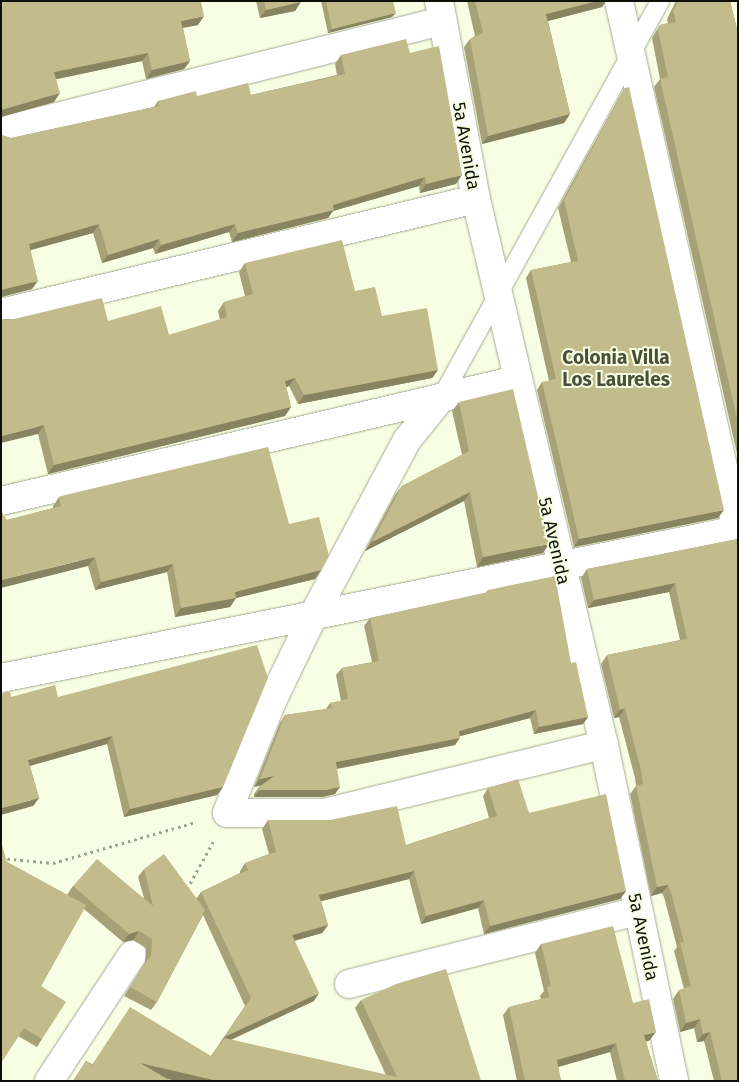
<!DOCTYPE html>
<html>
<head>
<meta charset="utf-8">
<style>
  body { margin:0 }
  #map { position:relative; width:739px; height:1082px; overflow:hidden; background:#f7fee4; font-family:"Fira Sans",sans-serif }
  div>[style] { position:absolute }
  .path>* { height:3px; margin-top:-1.5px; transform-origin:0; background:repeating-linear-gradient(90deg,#9ca28f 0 2.5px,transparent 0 6.5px) }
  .roads { filter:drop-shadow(0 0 1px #a4aa91) drop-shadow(0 0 1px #a4aa91) }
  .service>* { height:18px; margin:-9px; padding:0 9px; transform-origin:9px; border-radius:9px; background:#fff }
  .minor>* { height:28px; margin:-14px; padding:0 14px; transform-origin:14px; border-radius:14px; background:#fff }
  .wall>* { inset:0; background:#a7a178 }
  .shaded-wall>* { inset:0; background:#888361 }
  .building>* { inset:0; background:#c2bb8b }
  span { translate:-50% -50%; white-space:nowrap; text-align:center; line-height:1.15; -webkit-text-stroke:4px #f7fee4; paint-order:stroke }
  .street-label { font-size:18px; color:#0e1008 }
  .neighbourhood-label { font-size:19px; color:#494f39; font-weight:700 }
  .frame { position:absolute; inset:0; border:2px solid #0e1008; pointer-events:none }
</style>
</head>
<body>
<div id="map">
  <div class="path">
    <div style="left:1px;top:858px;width:52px;rotate:5.5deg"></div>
    <div style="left:53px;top:863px;width:149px;rotate:-16deg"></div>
    <div style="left:187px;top:889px;width:54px;rotate:-61deg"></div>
  </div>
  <div class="roads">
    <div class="service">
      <div style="left:441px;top:398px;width:453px;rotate:-61.1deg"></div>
    </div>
    <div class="minor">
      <div style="left:439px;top:1px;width:201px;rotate:79.4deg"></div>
      <div style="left:476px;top:199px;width:561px;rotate:76.81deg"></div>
      <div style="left:604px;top:745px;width:343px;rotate:78.2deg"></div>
      <div style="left:619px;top:1px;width:546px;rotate:77.41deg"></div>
      <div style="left:1px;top:131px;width:455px;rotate:-14deg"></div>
      <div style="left:1px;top:313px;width:488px;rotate:-13.5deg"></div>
      <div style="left:441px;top:398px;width:54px;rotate:129deg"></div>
      <div style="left:407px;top:440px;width:200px;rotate:118.1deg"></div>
      <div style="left:313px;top:616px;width:92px;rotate:115.7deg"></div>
      <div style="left:273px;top:699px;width:123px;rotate:112deg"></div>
      <div style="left:227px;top:813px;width:97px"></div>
      <div style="left:324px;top:813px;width:288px;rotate:-13.7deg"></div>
      <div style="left:1px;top:501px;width:530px;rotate:-13.2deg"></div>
      <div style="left:1px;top:678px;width:752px;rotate:-11.35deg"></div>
      <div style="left:349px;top:984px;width:297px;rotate:-14.2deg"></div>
      <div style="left:49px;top:1081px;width:151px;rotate:-56.6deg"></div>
    </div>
  </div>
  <div class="wall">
    <div style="clip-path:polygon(1px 1px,198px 25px,183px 28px,190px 61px,184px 69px,146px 79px,142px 61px,56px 79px,54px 102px,1px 117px)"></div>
    <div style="clip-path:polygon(256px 1px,301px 1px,295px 11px,260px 18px)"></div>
    <div style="clip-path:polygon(321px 1px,393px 1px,392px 17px,328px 33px)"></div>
    <div style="clip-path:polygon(467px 1px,606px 1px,602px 7px,548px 21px,570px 114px,564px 123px,482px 144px,464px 47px,470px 39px,475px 36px)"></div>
    <div style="clip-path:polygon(676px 1px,730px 1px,738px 33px,738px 458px,654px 87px,660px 79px,652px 38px,660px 25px,668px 23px,667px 19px)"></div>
    <div style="clip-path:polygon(410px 53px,456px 184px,420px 193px,419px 186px,333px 211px,328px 218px,232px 242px,229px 232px,155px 254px,153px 248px,102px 263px,93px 233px,31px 250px,32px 289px,1px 297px,1px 135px,11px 138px,154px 107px,158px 101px,197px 96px,251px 95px,337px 75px,335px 64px,341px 55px)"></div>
    <div style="clip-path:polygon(625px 88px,718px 518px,574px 547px,537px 390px,542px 382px,549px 381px,526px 278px,531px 270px,571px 262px,558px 208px,620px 96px)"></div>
    <div style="clip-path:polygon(245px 263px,355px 291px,438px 370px,432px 378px,298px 404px,289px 386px,286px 387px,291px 407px,285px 416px,48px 474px,38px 434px,2px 319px,108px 321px,169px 335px,220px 320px,218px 311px,224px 302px,245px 296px,239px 272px)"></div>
    <div style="clip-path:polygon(459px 402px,543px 553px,477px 567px,464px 501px,365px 551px,395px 495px,402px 486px,462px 455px,452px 411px)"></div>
    <div style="clip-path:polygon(59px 497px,289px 524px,321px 570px,315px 579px,236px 598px,230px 607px,175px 617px,167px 572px,95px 590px,88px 566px,7px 520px,53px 508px,53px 506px)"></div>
    <div style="clip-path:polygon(738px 539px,738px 1081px,714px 1081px,704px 1041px,697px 1042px,694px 1028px,680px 1032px,673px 999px,679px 990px,684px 989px,674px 951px,677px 947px,664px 897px,662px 893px,651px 896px,630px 794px,636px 786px,635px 778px,619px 717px,614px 718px,601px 664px,607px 655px,680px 640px,669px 592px,588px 608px,581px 578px,587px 569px)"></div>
    <div style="clip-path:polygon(488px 590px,571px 663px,588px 717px,583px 724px,534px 734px,530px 718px,460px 736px,455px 745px,337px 769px,335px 794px,322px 797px,254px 797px,254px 794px,259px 787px,261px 785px,254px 787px,280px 723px,285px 715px,326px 709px,330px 703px,341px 701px,336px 675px,342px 668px,372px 662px,364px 626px,370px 618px,486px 593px)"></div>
    <div style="clip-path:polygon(11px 697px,58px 697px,223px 787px,217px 795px,124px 817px,107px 744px,30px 766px,39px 798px,33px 806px)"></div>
    <div style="clip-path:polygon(488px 788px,529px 813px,626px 891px,620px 899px,484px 934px,478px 908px,421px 924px,409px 879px,321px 901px,328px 925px,322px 933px,294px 941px,314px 1001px,231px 1040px,386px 1075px,355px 1008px,361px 1000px,481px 1081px,177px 1081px,167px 1079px,171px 1081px,73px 1081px,86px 1061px,92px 1064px,211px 1056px,245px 1006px,203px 915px,157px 1002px,151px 1010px,124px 996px,145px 963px,146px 948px,133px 940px,123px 942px,84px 909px,41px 986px,42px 1039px,37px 1047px,18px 1036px,7px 862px,67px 895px,73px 886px,144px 898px,138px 877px,144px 869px,197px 898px,201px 892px,240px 873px,240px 871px,245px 863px,269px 854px,262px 829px,268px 820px,406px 845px,489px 818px,483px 796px)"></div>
    <div style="clip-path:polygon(541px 944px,633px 1003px,650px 1040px,646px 1042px,658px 1081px,617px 1081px,610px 1052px,558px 1067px,561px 1081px,517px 1081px,503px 1015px,509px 1007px,541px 999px,540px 996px,544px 991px,535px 953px)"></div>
  </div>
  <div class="shaded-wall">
    <div style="clip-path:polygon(597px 1px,606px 1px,602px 7px,540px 23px,546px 14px)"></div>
    <div style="clip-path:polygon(301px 2px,295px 11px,260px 18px,266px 10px)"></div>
    <div style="clip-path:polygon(396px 13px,392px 17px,328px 33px,332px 29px)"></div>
    <div style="clip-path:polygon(204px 16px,198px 25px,175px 29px,181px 21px)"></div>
    <div style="clip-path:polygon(148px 53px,142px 61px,48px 81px,54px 72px)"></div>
    <div style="clip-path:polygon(190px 61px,184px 69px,146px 79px,152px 70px)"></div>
    <div style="clip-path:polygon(60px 93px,54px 102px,1px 117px,1px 110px)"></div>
    <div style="clip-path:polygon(570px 114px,564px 123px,482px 144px,488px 136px)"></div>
    <div style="clip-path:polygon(462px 175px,456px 184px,420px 193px,426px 184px)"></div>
    <div style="clip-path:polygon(425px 177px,419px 186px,333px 211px,328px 218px,232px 242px,238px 233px)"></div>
    <div style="clip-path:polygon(99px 224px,93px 233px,23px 252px,29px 244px)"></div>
    <div style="clip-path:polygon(235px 224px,229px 232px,155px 254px,161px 245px)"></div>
    <div style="clip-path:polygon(159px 239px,153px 248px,102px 263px,108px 255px)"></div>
    <div style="clip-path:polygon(38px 281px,32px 289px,1px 297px,1px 290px,3px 289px)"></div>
    <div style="clip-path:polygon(438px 370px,432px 378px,298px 404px,304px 395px)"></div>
    <div style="clip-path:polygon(295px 378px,289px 386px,279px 390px,285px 381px)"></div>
    <div style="clip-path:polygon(291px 407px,285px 416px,48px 474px,54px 465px)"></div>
    <div style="clip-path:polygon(44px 425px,38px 434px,1px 443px,1px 436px)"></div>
    <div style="clip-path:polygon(470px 492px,464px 501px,365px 551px,372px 542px)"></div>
    <div style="clip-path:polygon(724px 510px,718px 518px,574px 547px,579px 539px)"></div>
    <div style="clip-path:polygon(549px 544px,543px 553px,477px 567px,483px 557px)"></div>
    <div style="clip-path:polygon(95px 557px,88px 566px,1px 588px,1px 580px)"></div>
    <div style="clip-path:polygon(173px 564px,167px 572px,95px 590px,101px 582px)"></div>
    <div style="clip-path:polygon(321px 570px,315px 579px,236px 598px,230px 607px,175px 617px,181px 608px,235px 592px)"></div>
    <div style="clip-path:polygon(675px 583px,669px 592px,588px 608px,594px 600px)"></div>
    <div style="clip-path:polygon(625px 708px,619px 717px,614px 718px,620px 710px)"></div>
    <div style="clip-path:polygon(536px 710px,530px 718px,453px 738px,459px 731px)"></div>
    <div style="clip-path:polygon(588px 717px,583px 724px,534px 734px,539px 727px)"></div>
    <div style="clip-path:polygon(112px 736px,107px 744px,22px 768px,28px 760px)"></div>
    <div style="clip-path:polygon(460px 738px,455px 745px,330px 770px,336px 762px)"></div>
    <div style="clip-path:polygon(274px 776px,268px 784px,254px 787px,260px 779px)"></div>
    <div style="clip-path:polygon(223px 787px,217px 795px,124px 817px,130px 809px)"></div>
    <div style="clip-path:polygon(340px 787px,335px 794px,322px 797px,254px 797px,260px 790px)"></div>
    <div style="clip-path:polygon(39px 798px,33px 806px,1px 815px,1px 808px)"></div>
    <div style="clip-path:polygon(414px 871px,409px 879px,314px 903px,319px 895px)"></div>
    <div style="clip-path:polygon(668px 885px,662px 893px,651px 896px,657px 887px)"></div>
    <div style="clip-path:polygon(626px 891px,620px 899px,484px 934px,490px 926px)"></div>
    <div style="clip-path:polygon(484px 900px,478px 908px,421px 924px,426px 916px)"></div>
    <div style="clip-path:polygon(328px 925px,322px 933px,286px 943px,292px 935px)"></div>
    <div style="clip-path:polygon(139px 931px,133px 940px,123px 942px,129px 934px)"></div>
    <div style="clip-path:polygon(319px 993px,314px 1001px,219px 1045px,224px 1037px)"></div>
    <div style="clip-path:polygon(700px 1019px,694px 1028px,680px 1032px,686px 1023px)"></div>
    <div style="clip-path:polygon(656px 1032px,650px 1040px,638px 1044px,644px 1035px)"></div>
    <div style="clip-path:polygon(710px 1032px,704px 1041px,697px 1042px,703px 1034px)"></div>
    <div style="clip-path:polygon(616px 1043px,610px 1052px,551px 1069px,557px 1060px)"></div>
    <div style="clip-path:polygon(140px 1063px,218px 1081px,177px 1081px,135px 1071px)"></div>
  </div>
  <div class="building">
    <div style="clip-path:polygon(1px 1px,201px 1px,204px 16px,181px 21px,190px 61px,152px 70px,148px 53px,54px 72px,60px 93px,1px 110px)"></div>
    <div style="clip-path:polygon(264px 1px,301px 1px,301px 2px,266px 10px)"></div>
    <div style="clip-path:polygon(326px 1px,393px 1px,396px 13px,332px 29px)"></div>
    <div style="clip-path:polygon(475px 1px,597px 1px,546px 14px,570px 114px,488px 136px,470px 39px,483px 33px)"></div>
    <div style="clip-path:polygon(678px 1px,730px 1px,738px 33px,738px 423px,660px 79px,668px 77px,658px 30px,660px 25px,676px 22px,673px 11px)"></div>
    <div style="clip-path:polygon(406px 39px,410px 53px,439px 46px,462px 175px,426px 184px,425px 177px,333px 205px,334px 210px,238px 233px,235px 224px,161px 245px,159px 239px,108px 255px,99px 224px,29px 244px,38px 281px,1px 290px,1px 135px,11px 138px,159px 106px,158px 101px,196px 91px,197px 96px,248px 83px,251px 95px,345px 74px,341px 55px)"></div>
    <div style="clip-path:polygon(629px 87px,724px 510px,579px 539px,542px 382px,556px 379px,531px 270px,578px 261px,564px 200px,625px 88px)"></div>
    <div style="clip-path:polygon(342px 240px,355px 291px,375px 287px,382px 316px,427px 308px,438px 370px,304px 395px,295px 378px,285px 381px,291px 407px,54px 465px,44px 425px,1px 436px,1px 318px,2px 319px,10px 320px,102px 298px,108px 321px,161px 306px,169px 335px,227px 317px,224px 302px,253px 294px,245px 263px)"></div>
    <div style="clip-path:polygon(513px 389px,549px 544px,483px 557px,470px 492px,372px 542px,402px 486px,469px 451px,459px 402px)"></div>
    <div style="clip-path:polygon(268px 447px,289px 524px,319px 517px,329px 556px,321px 570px,235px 592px,236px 598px,181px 608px,173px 564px,101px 582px,95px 557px,1px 580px,1px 511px,7px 520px,61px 506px,59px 497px,61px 496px)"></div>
    <div style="clip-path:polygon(737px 539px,738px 539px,738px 1081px,722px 1081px,710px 1032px,703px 1034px,700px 1019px,686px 1023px,679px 990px,691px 986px,680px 942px,684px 942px,670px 889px,668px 885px,657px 887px,636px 786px,643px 784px,641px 770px,625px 708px,620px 710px,607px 655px,687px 639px,675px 583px,594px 600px,587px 569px)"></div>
    <div style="clip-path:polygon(555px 576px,571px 663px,576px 662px,588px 717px,539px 727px,536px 710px,459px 731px,460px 738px,336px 762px,340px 787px,327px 790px,260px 790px,259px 787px,274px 776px,260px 779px,285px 715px,332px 708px,330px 703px,348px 699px,342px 668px,379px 661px,370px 618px,488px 592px,488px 590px)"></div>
    <div style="clip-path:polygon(257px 645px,268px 678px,223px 787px,130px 809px,112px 736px,28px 760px,39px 798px,1px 808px,1px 694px,10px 691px,11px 697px,55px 685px,58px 697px)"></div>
    <div style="clip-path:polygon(518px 779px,529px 813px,606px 794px,626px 891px,490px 926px,484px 900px,426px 916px,414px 871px,319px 895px,328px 925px,292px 935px,319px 993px,224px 1037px,251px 998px,201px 892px,248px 870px,245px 863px,276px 852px,268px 820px,330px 820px,397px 806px,406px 845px,497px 816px,488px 788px)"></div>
    <div style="clip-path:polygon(1px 842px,7px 862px,86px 905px,41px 986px,66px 1002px,42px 1039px,24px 1028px,1px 1063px)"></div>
    <div style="clip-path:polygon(164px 854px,205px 910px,157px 1002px,130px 987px,151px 955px,152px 939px,139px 931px,129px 934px,73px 886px,97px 859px,153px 906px,144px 869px)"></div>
    <div style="clip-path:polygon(613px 926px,633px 1003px,649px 999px,656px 1032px,644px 1035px,658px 1081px,625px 1081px,616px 1043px,557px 1060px,561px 1081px,525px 1081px,509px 1007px,549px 997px,547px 987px,551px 986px,541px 944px)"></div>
    <div style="clip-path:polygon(446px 969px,481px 1081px,218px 1081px,140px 1063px,171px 1081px,73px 1081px,86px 1061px,92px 1065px,130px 1007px,211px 1056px,224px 1038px,397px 1077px,361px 1000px,396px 984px)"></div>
  </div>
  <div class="street-label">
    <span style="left:466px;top:146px;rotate:80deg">5a Avenida</span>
    <span style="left:554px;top:541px;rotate:77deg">5a Avenida</span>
    <span style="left:643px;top:937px;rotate:78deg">5a Avenida</span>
  </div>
  <div class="neighbourhood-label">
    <span style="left:616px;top:369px">Colonia Villa<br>Los Laureles</span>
  </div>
  <div class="frame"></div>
</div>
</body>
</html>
